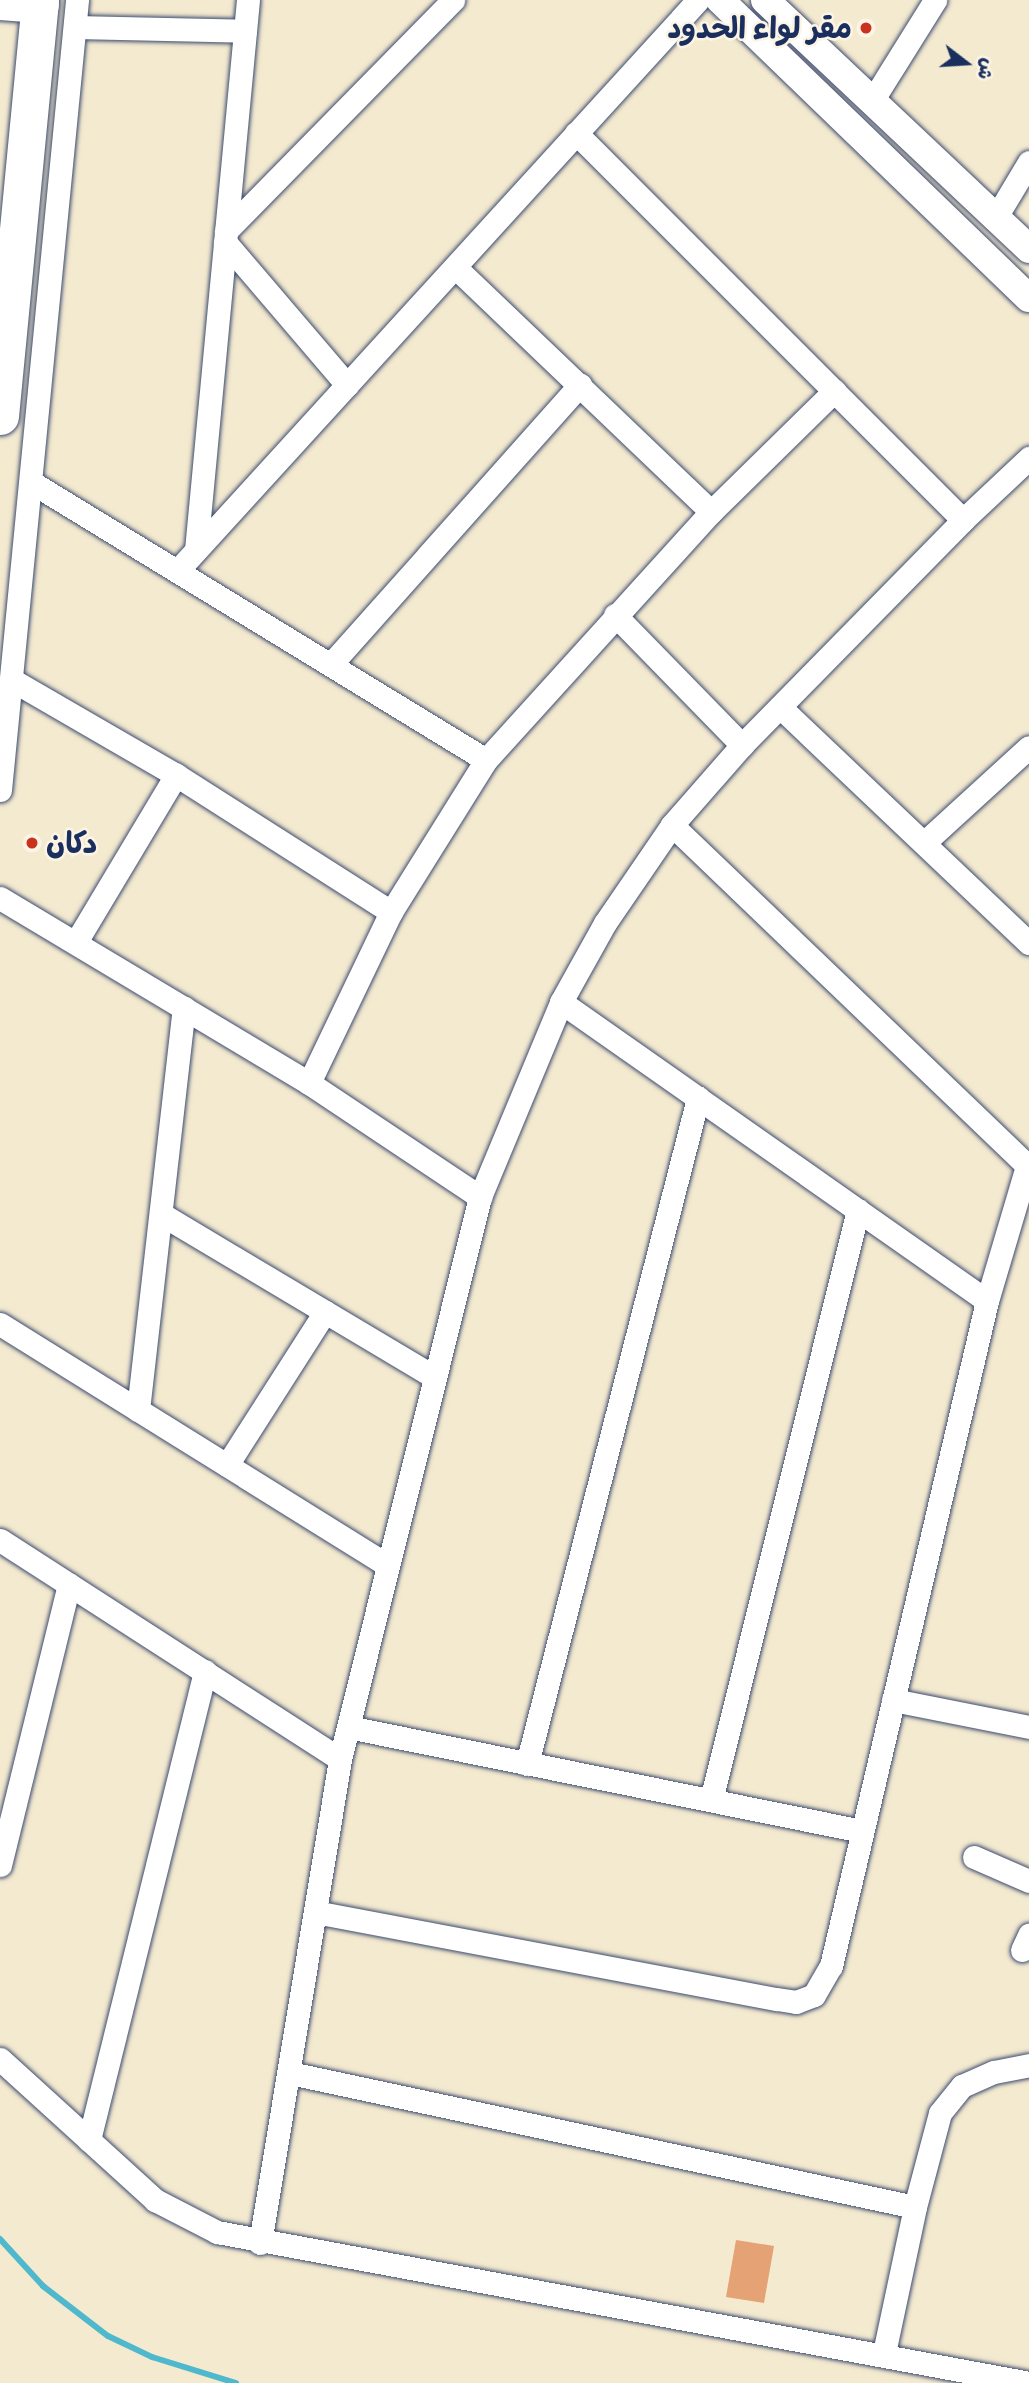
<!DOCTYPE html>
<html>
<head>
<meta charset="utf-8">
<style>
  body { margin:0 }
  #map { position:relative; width:1029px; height:2383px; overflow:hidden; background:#f4ead0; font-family:Itim,"Playpen Sans Arabic",sans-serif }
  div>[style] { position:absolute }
  .stream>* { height:6px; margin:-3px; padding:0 3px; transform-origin:3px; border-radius:3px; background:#4fb8cd }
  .building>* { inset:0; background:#e4a275 }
  .roads { filter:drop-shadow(0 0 2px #3c4b6f) drop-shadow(0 0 2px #3c4b6f) }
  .minor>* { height:23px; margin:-11.5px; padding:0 11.5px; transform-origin:11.5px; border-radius:11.5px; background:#fff }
  .tertiary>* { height:28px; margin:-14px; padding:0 14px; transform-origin:14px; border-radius:14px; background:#fff }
  .trunk>* { height:37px; margin:-18.5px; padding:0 18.5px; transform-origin:18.5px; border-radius:18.5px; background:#fff }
  .dots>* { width:19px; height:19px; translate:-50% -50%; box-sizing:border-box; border:4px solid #fcf5e5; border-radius:50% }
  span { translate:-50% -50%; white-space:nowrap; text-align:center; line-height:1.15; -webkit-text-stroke:5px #fcf5e5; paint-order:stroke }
  .poi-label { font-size:30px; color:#1b2f5e; font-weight:700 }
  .right { translate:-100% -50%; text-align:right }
  .left { translate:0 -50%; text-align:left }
  .north { position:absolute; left:931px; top:28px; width:70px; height:70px; -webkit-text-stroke:5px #fcf5e5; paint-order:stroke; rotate:107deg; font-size:19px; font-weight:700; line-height:28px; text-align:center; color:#1b2f5e }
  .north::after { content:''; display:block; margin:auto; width:24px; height:32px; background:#1b2f5e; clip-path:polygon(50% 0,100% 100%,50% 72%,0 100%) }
</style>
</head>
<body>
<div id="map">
  <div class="stream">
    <div style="left:0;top:2239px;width:64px;rotate:47.5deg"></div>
    <div style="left:43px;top:2286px;width:82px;rotate:37.6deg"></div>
    <div style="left:108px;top:2336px;width:49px;rotate:25.5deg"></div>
    <div style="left:152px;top:2357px;width:88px;rotate:17.2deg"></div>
  </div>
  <div class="building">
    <div style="clip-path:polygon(736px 2240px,774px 2246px,764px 2303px,726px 2297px)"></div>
  </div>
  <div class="roads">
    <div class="minor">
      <div style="left:75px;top:27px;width:170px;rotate:1.3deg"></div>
      <div style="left:872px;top:101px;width:119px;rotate:-58deg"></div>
      <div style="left:576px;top:133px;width:547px;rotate:45deg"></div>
      <div style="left:996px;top:217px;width:64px;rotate:-59deg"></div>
      <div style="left:226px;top:231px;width:324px;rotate:-45.5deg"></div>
      <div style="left:225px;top:242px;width:188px;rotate:49.5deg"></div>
      <div style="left:455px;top:267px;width:354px;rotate:43.7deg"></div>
      <div style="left:31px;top:482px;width:533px;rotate:31.42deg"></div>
      <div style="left:196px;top:550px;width:552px;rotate:-84.6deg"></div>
      <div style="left:179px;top:569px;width:770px;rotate:-47.63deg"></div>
      <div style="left:615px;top:615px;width:182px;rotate:45.7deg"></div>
      <div style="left:332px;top:663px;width:373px;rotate:-48.3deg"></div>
      <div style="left:12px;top:680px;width:190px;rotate:30.1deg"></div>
      <div style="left:176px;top:775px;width:255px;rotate:32.5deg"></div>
      <div style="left:780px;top:707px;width:343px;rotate:43.5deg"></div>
      <div style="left:0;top:790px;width:794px;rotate:-84.43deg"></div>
      <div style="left:672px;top:825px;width:494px;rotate:43.8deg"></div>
      <div style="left:926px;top:841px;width:139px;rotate:-42.4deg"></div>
      <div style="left:0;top:898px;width:360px;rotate:30.9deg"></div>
      <div style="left:309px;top:1083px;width:206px;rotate:33.7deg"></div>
      <div style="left:76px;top:942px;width:195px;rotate:-59.1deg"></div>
      <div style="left:561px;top:1002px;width:520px;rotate:35.06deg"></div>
      <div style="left:309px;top:1083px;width:190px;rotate:-64.4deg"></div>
      <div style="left:391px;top:912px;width:179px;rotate:-58deg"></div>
      <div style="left:486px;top:760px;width:335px;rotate:-47.8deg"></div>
      <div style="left:711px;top:512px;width:173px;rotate:-44.5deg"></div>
      <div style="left:161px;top:1214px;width:318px;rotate:30.8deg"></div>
      <div style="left:0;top:1324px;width:456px;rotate:31.9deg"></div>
      <div style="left:138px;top:1410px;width:405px;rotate:-83.5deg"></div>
      <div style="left:227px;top:1465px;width:182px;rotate:-57.4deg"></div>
      <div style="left:0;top:1540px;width:404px;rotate:32.8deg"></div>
      <div style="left:893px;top:1700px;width:139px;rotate:11.2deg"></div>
      <div style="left:348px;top:1727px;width:524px;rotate:11.44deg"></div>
      <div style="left:527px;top:1764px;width:688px;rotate:-75.6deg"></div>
      <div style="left:711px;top:1800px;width:608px;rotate:-76.01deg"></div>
      <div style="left:974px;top:1857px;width:60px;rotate:23.6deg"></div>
      <div style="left:0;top:1865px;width:289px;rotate:-76.2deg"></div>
      <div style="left:315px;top:1912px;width:470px;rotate:10.7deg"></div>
      <div style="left:777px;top:1999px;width:19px;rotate:9deg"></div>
      <div style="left:796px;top:2002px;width:19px;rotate:-21deg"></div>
      <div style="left:814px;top:1995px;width:34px;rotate:-60deg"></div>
      <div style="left:831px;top:1966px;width:683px;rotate:-76.8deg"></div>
      <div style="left:987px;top:1301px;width:141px;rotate:-73.5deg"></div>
      <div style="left:1022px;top:1950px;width:17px;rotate:-65deg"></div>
      <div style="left:0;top:2059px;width:210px;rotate:42.3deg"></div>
      <div style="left:155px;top:2200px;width:70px;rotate:27.3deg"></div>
      <div style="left:217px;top:2232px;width:826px;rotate:10.53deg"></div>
      <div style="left:290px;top:2073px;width:639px;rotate:12.1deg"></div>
      <div style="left:89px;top:2140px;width:483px;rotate:-76.1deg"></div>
      <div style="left:260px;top:2243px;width:491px;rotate:-80.6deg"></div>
      <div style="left:340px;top:1759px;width:579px;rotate:-76.01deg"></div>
      <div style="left:480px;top:1197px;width:211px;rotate:-67.4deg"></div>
      <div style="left:561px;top:1002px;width:90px;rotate:-60.9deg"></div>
      <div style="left:605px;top:923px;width:119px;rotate:-55.6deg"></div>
      <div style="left:672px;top:825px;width:106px;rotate:-48.8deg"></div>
      <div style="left:742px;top:745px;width:315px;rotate:-45.5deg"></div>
      <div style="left:963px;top:520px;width:91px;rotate:-43.2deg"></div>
      <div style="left:884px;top:2353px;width:149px;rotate:-78deg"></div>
      <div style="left:915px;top:2207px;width:97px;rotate:-75.1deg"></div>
      <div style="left:940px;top:2113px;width:35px;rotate:-51deg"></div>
      <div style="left:962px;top:2086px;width:35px;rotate:-24deg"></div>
      <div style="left:994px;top:2072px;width:36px;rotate:-11deg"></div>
    </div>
    <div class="tertiary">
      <div style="left:720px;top:0;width:429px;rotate:44deg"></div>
      <div style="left:765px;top:0;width:363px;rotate:43.3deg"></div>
    </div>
    <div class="trunk">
      <div style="left:0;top:1px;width:40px;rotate:4.3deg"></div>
      <div style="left:0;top:416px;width:418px;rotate:-84.5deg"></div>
    </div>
  </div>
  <div class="dots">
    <div style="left:866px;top:28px;background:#c8321e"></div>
    <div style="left:32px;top:843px;background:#c8321e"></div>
  </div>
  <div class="poi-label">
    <span class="right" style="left:852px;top:28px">مقر لواء الحدود</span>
    <span class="left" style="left:46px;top:843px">دكان</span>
  </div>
  <div class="north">ش</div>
</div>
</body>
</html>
